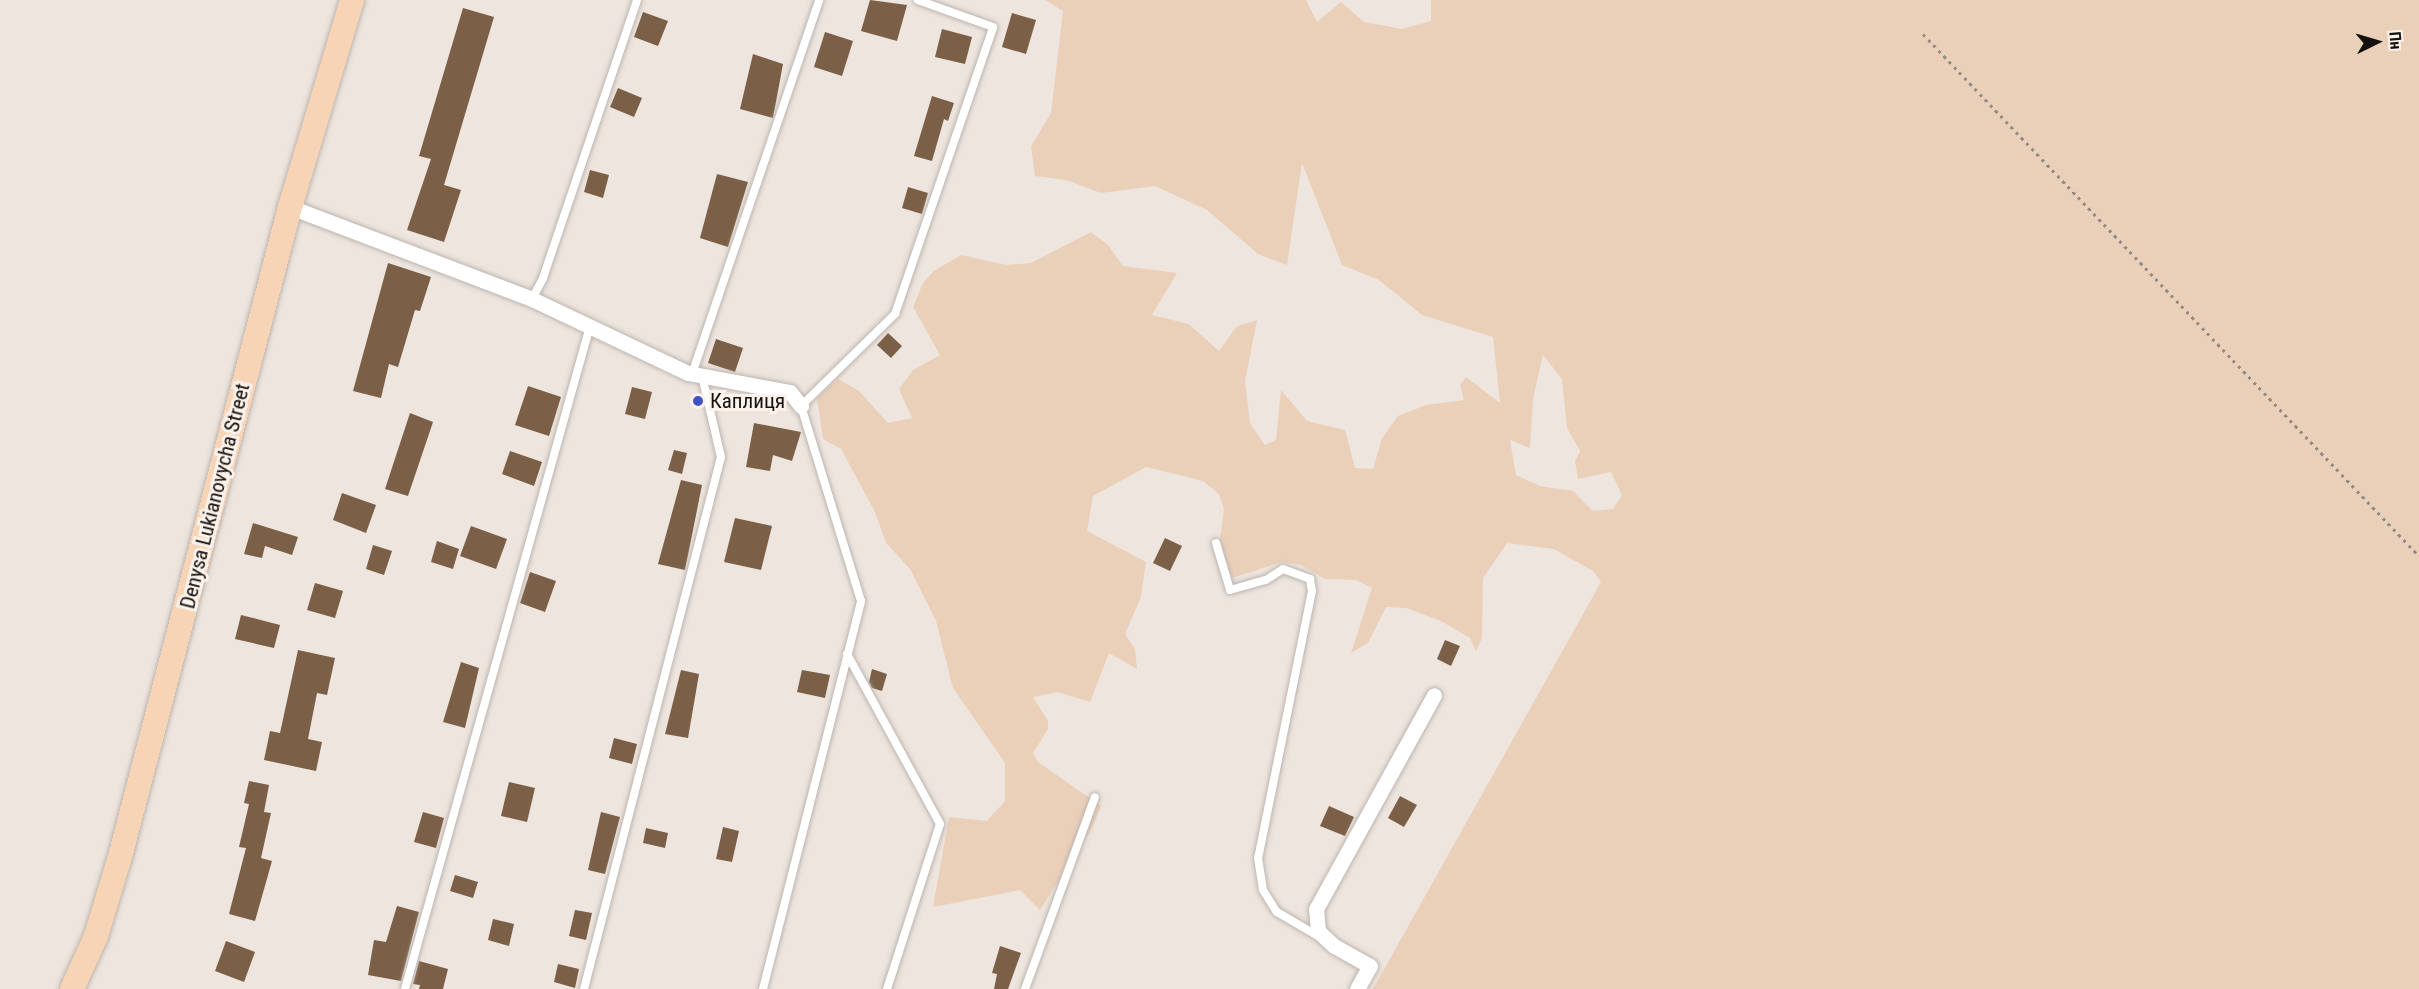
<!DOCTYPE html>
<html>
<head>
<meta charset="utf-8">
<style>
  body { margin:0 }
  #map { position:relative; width:2419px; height:989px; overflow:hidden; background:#ede5de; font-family:"Roboto Condensed",sans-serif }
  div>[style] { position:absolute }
  .green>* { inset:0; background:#ebd0b9 }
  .building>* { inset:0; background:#7b5f47 }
  .path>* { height:3px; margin-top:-1.5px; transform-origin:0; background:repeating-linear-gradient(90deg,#928c87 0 3px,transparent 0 7.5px) }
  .roads { filter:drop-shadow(0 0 2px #bdb5af) drop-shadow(0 0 2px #bdb5af) }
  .service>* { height:8px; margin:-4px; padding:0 4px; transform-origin:4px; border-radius:4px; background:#fff }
  .minor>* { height:15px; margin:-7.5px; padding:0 7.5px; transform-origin:7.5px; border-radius:7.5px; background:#fff }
  .trunk>* { height:24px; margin:-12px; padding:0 12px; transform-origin:12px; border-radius:12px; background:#f8d4b6 }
  .dots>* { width:16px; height:16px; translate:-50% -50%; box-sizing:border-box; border:3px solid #fbf2eb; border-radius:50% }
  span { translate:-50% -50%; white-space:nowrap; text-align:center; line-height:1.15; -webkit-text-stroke:6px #fbf2eb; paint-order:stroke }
  .poi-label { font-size:21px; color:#13100e }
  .left { translate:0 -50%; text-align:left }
  .street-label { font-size:21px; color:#13100e }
  .north { position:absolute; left:2347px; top:12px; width:60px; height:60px; -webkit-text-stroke:4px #fbf2eb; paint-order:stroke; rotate:85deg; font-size:16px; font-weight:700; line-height:24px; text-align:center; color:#13100e }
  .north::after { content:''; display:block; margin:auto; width:21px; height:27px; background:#13100e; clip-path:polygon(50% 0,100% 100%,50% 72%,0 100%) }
</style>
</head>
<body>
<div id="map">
  <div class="green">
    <div style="clip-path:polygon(evenodd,1045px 0,1306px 0,1317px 22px,1341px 2px,1364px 22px,1402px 29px,1431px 21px,1431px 0,2419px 0,2419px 989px,1373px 989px,1601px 582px,1593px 571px,1554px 549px,1507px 543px,1483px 578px,1482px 638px,1476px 651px,1470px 638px,1441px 621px,1406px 608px,1386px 607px,1368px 643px,1351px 653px,1372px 588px,1356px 580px,1325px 579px,1301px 565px,1282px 562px,1232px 578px,1220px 539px,1224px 509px,1219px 494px,1203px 481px,1146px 467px,1093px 496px,1087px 531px,1146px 562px,1141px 597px,1125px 634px,1135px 649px,1137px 669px,1109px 653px,1090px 702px,1058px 692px,1033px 697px,1048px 721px,1048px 729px,1033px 753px,1038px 762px,1101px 806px,1092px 828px,1040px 910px,1020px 890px,933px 907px,949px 817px,987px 821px,1005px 801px,1005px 763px,953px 688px,936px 621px,910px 569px,886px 543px,875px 512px,841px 449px,823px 439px,817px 398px,838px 379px,859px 391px,888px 423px,912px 418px,899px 389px,913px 370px,940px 355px,913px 307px,923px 283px,934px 271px,961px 255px,1006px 265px,1031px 263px,1091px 232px,1108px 245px,1123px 266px,1177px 273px,1152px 315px,1189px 324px,1219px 351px,1237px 326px,1257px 320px,1245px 381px,1250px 423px,1265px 445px,1276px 440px,1281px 390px,1307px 421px,1345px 430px,1355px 468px,1373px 469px,1382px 438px,1398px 416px,1426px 405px,1464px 400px,1460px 385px,1466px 377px,1500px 403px,1493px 337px,1422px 315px,1379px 280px,1342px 265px,1302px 163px,1287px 265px,1258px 254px,1207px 210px,1155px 186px,1101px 193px,1066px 180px,1035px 176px,1031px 146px,1051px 113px,1063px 11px,1045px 0,1543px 355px,1562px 379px,1567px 428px,1580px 451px,1575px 461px,1578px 479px,1611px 472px,1622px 495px,1613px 509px,1593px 511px,1573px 491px,1540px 486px,1516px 475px,1510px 440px,1530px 448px,1533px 399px,1543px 355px)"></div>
  </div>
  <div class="building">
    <div style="clip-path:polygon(870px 0,907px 5px,897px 41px,861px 31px)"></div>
    <div style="clip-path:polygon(463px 8px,494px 17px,444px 185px,461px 190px,444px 242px,407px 230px,431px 159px,419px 156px)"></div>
    <div style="clip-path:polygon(643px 12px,668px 21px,658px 46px,634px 37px)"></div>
    <div style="clip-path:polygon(1012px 13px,1036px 20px,1026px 54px,1002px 47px)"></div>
    <div style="clip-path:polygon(942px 29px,972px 37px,965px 64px,935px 57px)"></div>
    <div style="clip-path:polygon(825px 32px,853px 41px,842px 76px,814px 67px)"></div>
    <div style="clip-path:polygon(753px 54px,783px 64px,773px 118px,740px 109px)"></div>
    <div style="clip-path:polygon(618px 88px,642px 98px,634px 117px,610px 107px)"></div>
    <div style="clip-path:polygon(932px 96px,954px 103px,948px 121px,944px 119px,932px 161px,914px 156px)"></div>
    <div style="clip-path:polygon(590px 170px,609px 175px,603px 198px,584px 192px)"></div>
    <div style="clip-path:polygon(717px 174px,748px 182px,728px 247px,700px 238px)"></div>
    <div style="clip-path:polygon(908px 187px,928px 193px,922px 214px,902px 208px)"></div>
    <div style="clip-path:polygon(388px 263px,431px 277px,420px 311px,415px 310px,398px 367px,389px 364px,381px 398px,353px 391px)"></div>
    <div style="clip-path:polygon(888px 333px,902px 346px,891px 358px,877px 345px)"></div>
    <div style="clip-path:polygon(716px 339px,743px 348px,735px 372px,708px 363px)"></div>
    <div style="clip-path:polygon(528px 386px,561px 397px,549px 436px,515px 425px)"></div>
    <div style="clip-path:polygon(632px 387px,652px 392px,645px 419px,625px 414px)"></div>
    <div style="clip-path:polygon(410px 413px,433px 422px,408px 496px,385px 489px)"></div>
    <div style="clip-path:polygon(754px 423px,801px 432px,792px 461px,773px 455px,770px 471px,746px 467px)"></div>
    <div style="clip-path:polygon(674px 450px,687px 453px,682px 474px,668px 470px)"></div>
    <div style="clip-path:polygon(510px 451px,542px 462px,534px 486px,502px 474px)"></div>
    <div style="clip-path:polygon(681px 480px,702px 485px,685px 570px,658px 564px)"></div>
    <div style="clip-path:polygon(342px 493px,376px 505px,366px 533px,333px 520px)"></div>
    <div style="clip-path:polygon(735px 518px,772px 526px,761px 570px,724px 562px)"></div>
    <div style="clip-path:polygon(253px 523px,298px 537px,292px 555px,265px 546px,262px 558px,244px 554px)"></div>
    <div style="clip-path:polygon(471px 526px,507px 539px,496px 569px,460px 556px)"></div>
    <div style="clip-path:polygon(1165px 538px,1182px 546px,1170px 571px,1153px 563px)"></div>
    <div style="clip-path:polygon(437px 541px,459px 549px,453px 569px,431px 562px)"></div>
    <div style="clip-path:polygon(373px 545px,392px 551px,384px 575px,366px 569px)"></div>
    <div style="clip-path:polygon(530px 572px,556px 581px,545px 612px,520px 603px)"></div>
    <div style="clip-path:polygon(315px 583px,343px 591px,335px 618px,307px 610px)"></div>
    <div style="clip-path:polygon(241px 615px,280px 625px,274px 648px,235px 639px)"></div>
    <div style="clip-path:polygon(1445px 640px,1460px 646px,1451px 666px,1437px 659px)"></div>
    <div style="clip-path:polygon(298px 650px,335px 658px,327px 695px,317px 693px,308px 739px,322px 742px,316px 771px,264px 760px,270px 731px,280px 733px)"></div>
    <div style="clip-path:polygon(461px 662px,479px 668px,465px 728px,443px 722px)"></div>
    <div style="clip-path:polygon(872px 669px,887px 674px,882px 691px,872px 688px,869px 682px)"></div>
    <div style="clip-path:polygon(681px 670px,699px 674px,688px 738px,665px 734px)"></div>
    <div style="clip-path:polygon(802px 670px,830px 675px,825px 698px,797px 692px)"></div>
    <div style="clip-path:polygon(614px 738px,637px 744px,632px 764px,609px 758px)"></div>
    <div style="clip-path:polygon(249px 781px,269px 785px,264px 812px,271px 813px,261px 858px,272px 861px,255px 921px,229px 914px,246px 848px,239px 847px,249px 804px,244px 803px)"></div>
    <div style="clip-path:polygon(509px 782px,535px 788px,527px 822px,501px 816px)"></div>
    <div style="clip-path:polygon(1400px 796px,1417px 805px,1404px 827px,1388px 818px)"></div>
    <div style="clip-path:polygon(1329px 806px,1354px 817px,1345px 836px,1320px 826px)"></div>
    <div style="clip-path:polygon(423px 812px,444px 818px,436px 848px,414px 842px)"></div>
    <div style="clip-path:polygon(601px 812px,620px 817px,605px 874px,588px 870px)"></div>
    <div style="clip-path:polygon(723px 827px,739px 831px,732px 862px,716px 859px)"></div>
    <div style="clip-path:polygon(646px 828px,668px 833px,665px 848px,643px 843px)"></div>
    <div style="clip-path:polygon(455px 875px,478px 882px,473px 898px,450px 891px)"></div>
    <div style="clip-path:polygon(397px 906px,419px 912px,401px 981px,368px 975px,374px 940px,386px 942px)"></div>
    <div style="clip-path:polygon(575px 910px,592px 913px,586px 940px,569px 936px)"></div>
    <div style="clip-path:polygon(493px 919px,514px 924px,509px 946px,488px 940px)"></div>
    <div style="clip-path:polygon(226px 941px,255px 952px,244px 982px,215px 971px)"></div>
    <div style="clip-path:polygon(1000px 946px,1021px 953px,1008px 989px,994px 989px,997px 974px,992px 973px)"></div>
    <div style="clip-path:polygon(419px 961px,448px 969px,443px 989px,419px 989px,420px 985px,413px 984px)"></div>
    <div style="clip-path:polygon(558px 964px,579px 969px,575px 988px,554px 982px)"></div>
  </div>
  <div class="path">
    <div style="left:1923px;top:34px;width:720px;rotate:46.46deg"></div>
  </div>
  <div class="roads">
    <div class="service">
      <div style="left:532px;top:299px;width:24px;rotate:-62deg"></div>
      <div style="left:543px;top:278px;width:293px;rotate:-71.3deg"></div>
      <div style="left:692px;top:374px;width:395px;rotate:-71.2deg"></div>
      <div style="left:1216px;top:543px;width:49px;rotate:73.4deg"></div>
      <div style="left:1230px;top:590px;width:37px;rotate:-16deg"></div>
      <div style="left:1266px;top:580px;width:20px;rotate:-33deg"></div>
      <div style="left:1283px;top:569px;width:29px;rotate:20deg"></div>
      <div style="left:1310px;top:579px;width:12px;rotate:81deg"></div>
      <div style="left:1312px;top:591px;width:272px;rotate:101.4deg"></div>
      <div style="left:1258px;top:858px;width:32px;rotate:81deg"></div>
      <div style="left:1263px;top:890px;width:26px;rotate:58deg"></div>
      <div style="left:1277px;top:912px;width:48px;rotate:30.3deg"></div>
      <div style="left:847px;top:654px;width:194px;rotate:61.3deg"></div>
      <div style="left:940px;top:824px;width:173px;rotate:107.8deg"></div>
      <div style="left:405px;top:989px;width:688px;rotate:-74.41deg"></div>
      <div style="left:584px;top:989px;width:549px;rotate:-75.56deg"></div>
      <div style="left:721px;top:457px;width:83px;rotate:-103.2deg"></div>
      <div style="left:763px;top:989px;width:400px;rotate:-75.8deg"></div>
      <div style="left:861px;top:601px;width:204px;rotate:-107.1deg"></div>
      <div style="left:801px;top:406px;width:132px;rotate:-44.4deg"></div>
      <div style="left:895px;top:314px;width:303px;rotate:-71.1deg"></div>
      <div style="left:993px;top:27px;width:80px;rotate:-160.2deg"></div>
      <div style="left:1025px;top:989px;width:204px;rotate:-70deg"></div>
    </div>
    <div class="minor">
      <div style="left:290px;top:207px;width:259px;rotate:20.8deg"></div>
      <div style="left:532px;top:299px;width:173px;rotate:25.4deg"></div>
      <div style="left:688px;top:373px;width:104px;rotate:10.6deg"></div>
      <div style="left:790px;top:392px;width:18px;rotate:52deg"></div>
      <div style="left:1357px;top:989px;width:26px;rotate:-61deg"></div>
      <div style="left:1370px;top:966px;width:41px;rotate:-150.9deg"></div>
      <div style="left:1334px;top:946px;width:22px;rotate:-137deg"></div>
      <div style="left:1318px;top:931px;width:22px;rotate:-95deg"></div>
      <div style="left:1316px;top:909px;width:244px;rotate:-61.1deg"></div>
    </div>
    <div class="trunk">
      <div style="left:72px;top:989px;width:58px;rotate:-65.6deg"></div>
      <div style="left:96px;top:936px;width:87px;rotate:-73.2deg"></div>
      <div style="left:121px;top:853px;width:668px;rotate:-75.34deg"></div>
      <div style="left:290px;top:207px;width:216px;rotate:-73.3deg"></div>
    </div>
  </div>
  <div class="dots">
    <div style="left:698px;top:401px;background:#4152c6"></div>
  </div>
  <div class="poi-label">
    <span class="left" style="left:710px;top:401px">Каплиця</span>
  </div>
  <div class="street-label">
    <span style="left:215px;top:496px;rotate:-76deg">Denysa Lukianovycha Street</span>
  </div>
  <div class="north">Пн</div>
</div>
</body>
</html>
